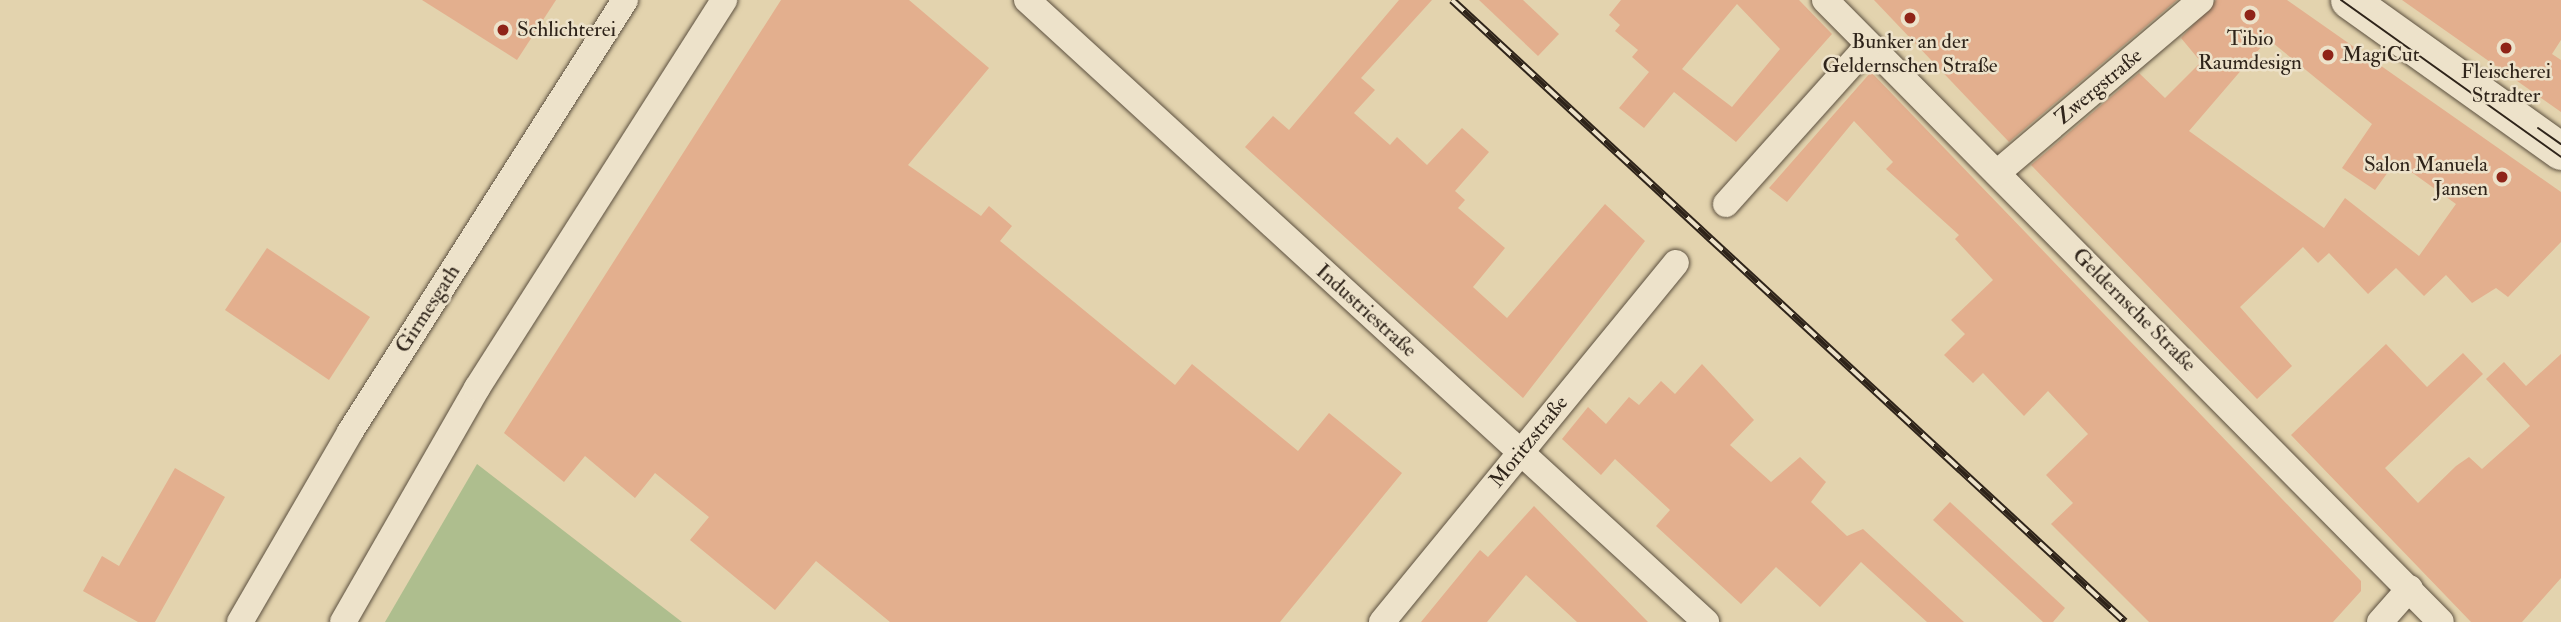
<!DOCTYPE html>
<html>
<head>
<meta charset="utf-8">
<style>
  body { margin:0 }
  #map { position:relative; width:2561px; height:622px; overflow:hidden; background:#e3d3ae; font-family:"IM FELL Double Pica",serif }
  div>[style] { position:absolute }
  .green>* { inset:0; background:#aebe8e }
  .building>* { inset:0; background:#e3af8e }
  .roads { filter:drop-shadow(0 0 2px #5c503f) drop-shadow(0 0 2px #5c503f) }
  .street>* { height:26px; margin:-13px; padding:0 13px; transform-origin:13px; border-radius:13px; background:#ede2ca }
  .secondary>* { height:37px; margin:-18.5px; padding:0 18.5px; transform-origin:18.5px; border-radius:18.5px; background:#ede2ca }
  .tram>* { height:2px; margin:-1px; padding:0 1px; transform-origin:1px; border-radius:1px; background:#2f241a }
  .rail>* { height:8px; margin-top:-4px; transform-origin:0; background:repeating-linear-gradient(90deg,#ede2ca 0 16px,#2f241a 0 32px); box-sizing:border-box; border-block:2px solid #2f241a }
  .dots>* { width:19px; height:19px; translate:-50% -50%; box-sizing:border-box; border:4px solid #ede2ca; border-radius:50% }
  span { translate:-50% -50%; white-space:nowrap; text-align:center; line-height:1.15; -webkit-text-stroke:5px #ede2ca; paint-order:stroke }
  .poi-label { font-size:21px; color:#2f241a }
  .left { translate:0 -50%; text-align:left }
  .right { translate:-100% -50%; text-align:right }
  .street-label { font-size:21px; color:#2f241a }
</style>
</head>
<body>
<div id="map">
  <div class="green">
    <div style="clip-path:polygon(477px 464px,682px 622px,385px 622px)"></div>
  </div>
  <div class="building">
    <div style="clip-path:polygon(422px 0,556px 0,517px 60px)"></div>
    <div style="clip-path:polygon(781px 0,909px 0,989px 68px,908px 165px,981px 216px,989px 206px,1012px 226px,1000px 241px,1175px 385px,1192px 364px,1298px 451px,1329px 413px,1402px 473px,1280px 622px,890px 622px,816px 561px,775px 610px,690px 540px,709px 517px,655px 473px,635px 498px,585px 456px,564px 482px,504px 433px)"></div>
    <div style="clip-path:polygon(1399px 0,1432px 0,1361px 78px,1375px 90px,1354px 113px,1390px 145px,1397px 137px,1427px 165px,1462px 128px,1489px 152px,1455px 191px,1465px 200px,1458px 208px,1505px 248px,1473px 287px,1507px 318px,1605px 204px,1645px 241px,1523px 398px,1245px 147px,1273px 116px,1289px 130px)"></div>
    <div style="clip-path:polygon(1479px 0,1523px 0,1559px 34px,1538px 56px)"></div>
    <div style="clip-path:polygon(evenodd,1621px 0,1799px 0,1832px 34px,1736px 142px,1674px 92px,1644px 128px,1619px 108px,1649px 72px,1632px 57px,1638px 50px,1615px 31px,1620px 25px,1609px 15px,1621px 0,1737px 4px,1780px 49px,1732px 107px,1682px 69px,1737px 4px)"></div>
    <div style="clip-path:polygon(1874px 0,2177px 0,2009px 142px)"></div>
    <div style="clip-path:polygon(evenodd,2216px 0,2287px 0,2561px 192px,2561px 242px,2508px 297px,2496px 288px,2472px 303px,2446px 275px,2424px 296px,2396px 268px,2368px 294px,2329px 253px,2318px 263px,2303px 247px,2240px 307px,2292px 366px,2257px 399px,2031px 165px,2139px 73px,2165px 98px,2201px 62px,2181px 38px,2216px 0,2268px 39px,2372px 124px,2342px 168px,2375px 190px,2396px 161px,2456px 204px,2419px 256px,2345px 198px,2324px 228px,2189px 131px,2268px 39px)"></div>
    <div style="clip-path:polygon(2402px 0,2561px 0,2561px 40px,2552px 54px,2561px 60px,2561px 112px)"></div>
    <div style="clip-path:polygon(1871px 72px,2361px 581px,2361px 591px,2333px 622px,2149px 622px,2051px 524px,2073px 503px,2046px 475px,2088px 434px,2048px 391px,2024px 416px,1983px 373px,1973px 383px,1944px 355px,1965px 334px,1951px 320px,1993px 280px,1955px 239px,1959px 235px,1886px 169px,1893px 162px,1854px 121px,1787px 202px,1769px 188px)"></div>
    <div style="clip-path:polygon(267px 248px,370px 317px,329px 380px,225px 310px)"></div>
    <div style="clip-path:polygon(2386px 344px,2427px 387px,2463px 353px,2483px 374px,2385px 468px,2418px 503px,2456px 466px,2469px 457px,2482px 469px,2530px 426px,2486px 379px,2504px 362px,2526px 386px,2561px 354px,2561px 578px,2522px 622px,2471px 622px,2291px 435px)"></div>
    <div style="clip-path:polygon(1702px 364px,1754px 420px,1730px 445px,1771px 482px,1800px 457px,1826px 482px,1811px 502px,1847px 536px,1863px 529px,1964px 622px,1927px 622px,1861px 562px,1820px 607px,1776px 567px,1741px 604px,1656px 526px,1670px 510px,1615px 459px,1601px 475px,1562px 439px,1588px 407px,1606px 424px,1629px 397px,1639px 405px,1661px 381px,1675px 394px)"></div>
    <div style="clip-path:polygon(175px 468px,225px 497px,155px 622px,138px 622px,83px 591px,102px 556px,119px 566px)"></div>
    <div style="clip-path:polygon(1950px 502px,2065px 608px,2053px 622px,2043px 622px,1933px 520px)"></div>
    <div style="clip-path:polygon(1534px 506px,1648px 622px,1577px 622px,1526px 575px,1487px 622px,1421px 622px,1480px 550px,1488px 557px)"></div>
  </div>
  <div class="roads">
    <div class="street">
      <div style="left:1027px;top:0;width:921px;rotate:42.49deg"></div>
      <div style="left:1825px;top:0;width:875px;rotate:45.28deg"></div>
      <div style="left:1997px;top:173px;width:267px;rotate:-40.3deg"></div>
      <div style="left:1726px;top:204px;width:211px;rotate:-48.1deg"></div>
      <div style="left:240px;top:622px;width:220px;rotate:-59.9deg"></div>
      <div style="left:350px;top:432px;width:512px;rotate:-57.52deg"></div>
      <div style="left:343px;top:622px;width:270px;rotate:-60.2deg"></div>
      <div style="left:477px;top:388px;width:460px;rotate:-57.5deg"></div>
      <div style="left:1382px;top:622px;width:464px;rotate:-50.7deg"></div>
      <div style="left:2380px;top:622px;width:45px;rotate:-48.6deg"></div>
    </div>
    <div class="secondary">
      <div style="left:2349px;top:0;width:260px;rotate:35.5deg"></div>
    </div>
  </div>
  <div class="tram">
    <div style="left:2341px;top:0;width:270px;rotate:35.5deg"></div>
    <div style="left:2538px;top:128px;width:28px;rotate:35deg"></div>
  </div>
  <div class="rail">
    <div style="left:1452px;top:0;width:916px;rotate:42.74deg"></div>
  </div>
  <div class="dots">
    <div style="left:2250px;top:15px;background:#8f2418"></div>
    <div style="left:1910px;top:18px;background:#8f2418"></div>
    <div style="left:503px;top:30px;background:#8f2418"></div>
    <div style="left:2506px;top:48px;background:#8f2418"></div>
    <div style="left:2328px;top:55px;background:#8f2418"></div>
    <div style="left:2502px;top:177px;background:#8f2418"></div>
  </div>
  <div class="poi-label">
    <span class="left" style="left:517px;top:30px">Schlichterei</span>
    <span style="left:2250px;top:51px">Tibio<br>Raumdesign</span>
    <span style="left:1910px;top:54px">Bunker an der<br>Geldernschen Straße</span>
    <span class="left" style="left:2342px;top:55px">MagiCut</span>
    <span style="left:2506px;top:84px">Fleischerei<br>Stradter</span>
    <span class="right" style="left:2488px;top:177px">Salon Manuela<br>Jansen</span>
  </div>
  <div class="street-label">
    <span style="left:2099px;top:87px;rotate:-40deg">Zwergstraße</span>
    <span style="left:428px;top:309px;rotate:-57deg">Girmesgath</span>
    <span style="left:2134px;top:310px;rotate:45deg">Geldernsche Straße</span>
    <span style="left:1366px;top:311px;rotate:42deg">Industriestraße</span>
    <span style="left:1529px;top:442px;rotate:-51deg">Moritzstraße</span>
  </div>
</div>
</body>
</html>
